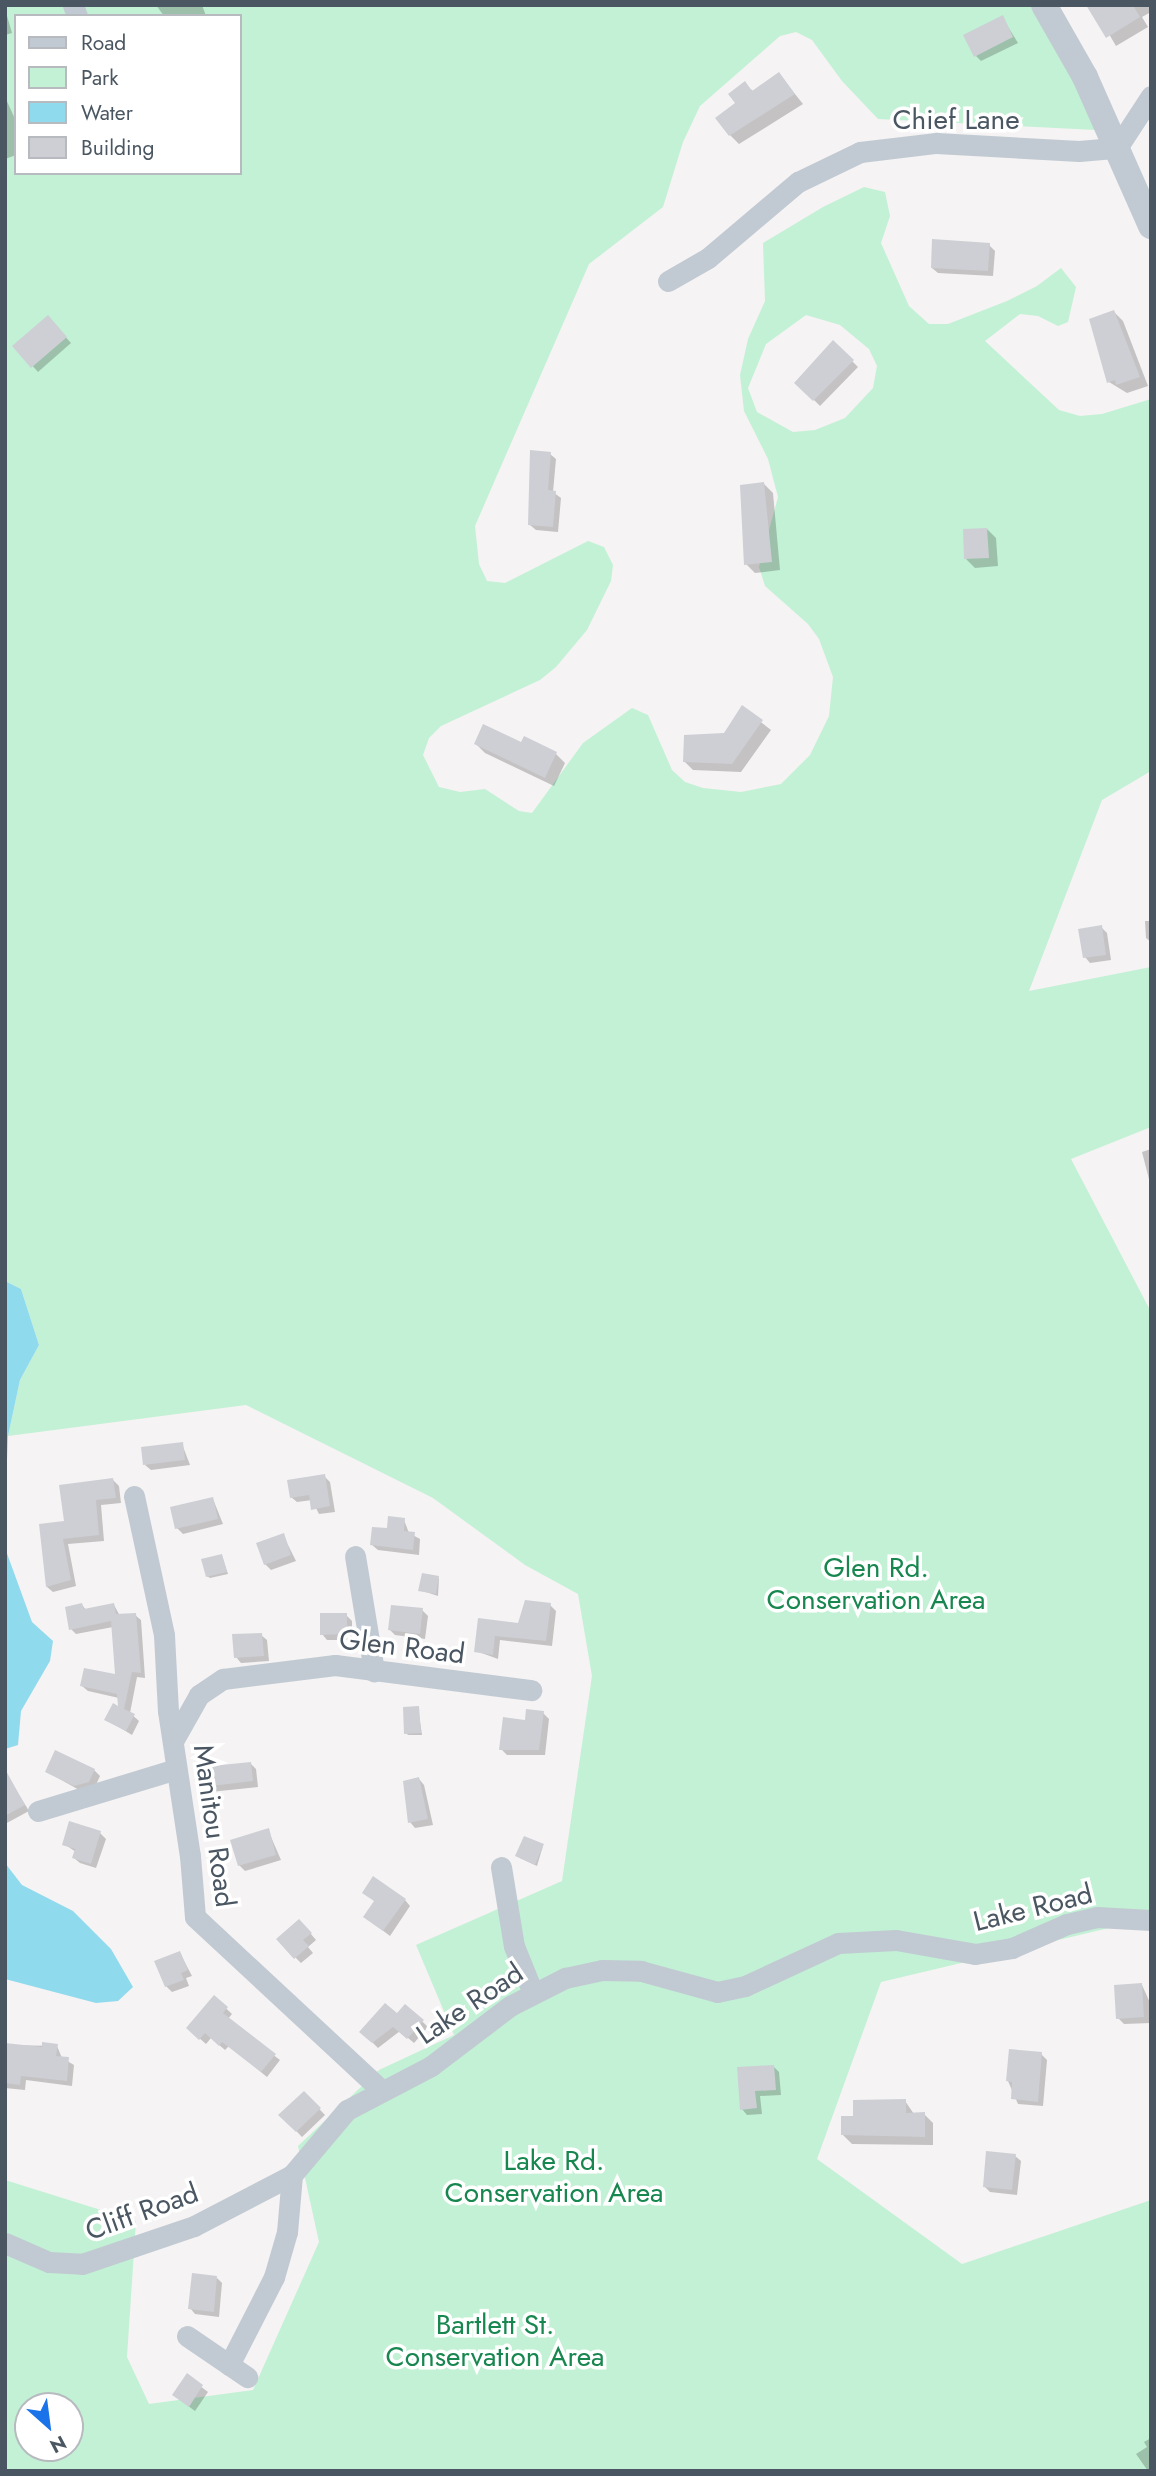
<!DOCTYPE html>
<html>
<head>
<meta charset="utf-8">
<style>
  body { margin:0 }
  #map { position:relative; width:1156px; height:2476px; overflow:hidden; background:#f5f3f3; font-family:Jost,sans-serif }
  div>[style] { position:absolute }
  .green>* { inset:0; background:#c3f1d5 }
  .water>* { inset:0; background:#90daee }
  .shadow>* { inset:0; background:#0003 }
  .building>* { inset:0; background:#cdcfd5 }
  .minor>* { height:21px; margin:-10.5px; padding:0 10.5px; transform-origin:10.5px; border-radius:10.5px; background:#c1cad2 }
  .tertiary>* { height:26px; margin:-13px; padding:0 13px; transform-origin:13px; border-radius:13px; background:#c1cad2 }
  span { translate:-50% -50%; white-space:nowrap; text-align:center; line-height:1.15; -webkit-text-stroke:7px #fff; paint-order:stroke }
  .street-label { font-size:28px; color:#4a5661 }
  .park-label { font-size:28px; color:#17864f }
  .frame { position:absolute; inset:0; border:7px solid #4a5661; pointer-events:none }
  .legend { position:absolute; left:14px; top:14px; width:228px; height:161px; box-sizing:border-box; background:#fff; border:2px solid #b7bbc0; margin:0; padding:9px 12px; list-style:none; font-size:21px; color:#4a5661 }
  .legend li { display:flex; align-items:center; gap:14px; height:35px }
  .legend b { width:35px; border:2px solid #b7bbc0 }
  .north { position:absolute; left:14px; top:2392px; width:70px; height:70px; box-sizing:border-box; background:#fff; border:2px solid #b7bbc0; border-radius:50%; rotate:152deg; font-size:19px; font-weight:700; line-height:28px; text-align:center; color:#4a5661 }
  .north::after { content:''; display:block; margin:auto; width:24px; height:32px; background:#1a73e8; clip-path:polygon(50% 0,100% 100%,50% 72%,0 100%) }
</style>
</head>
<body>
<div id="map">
  <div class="green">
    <div style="clip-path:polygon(evenodd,5px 5px,1042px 5px,1096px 130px,878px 119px,842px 81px,812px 40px,796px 32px,780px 36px,700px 106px,683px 142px,663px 207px,589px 264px,475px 526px,479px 564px,487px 581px,505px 583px,588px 541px,604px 547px,613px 565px,611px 581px,587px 630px,556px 667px,540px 680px,441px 726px,429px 738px,423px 755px,439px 787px,460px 792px,485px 789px,519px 811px,532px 813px,583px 743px,632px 708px,648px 715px,672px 770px,685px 782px,703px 788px,741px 792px,781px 784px,810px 755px,829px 716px,833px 677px,819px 639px,808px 624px,765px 586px,759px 567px,778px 497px,768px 459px,744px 411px,740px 375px,748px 339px,765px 301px,763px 243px,823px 207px,864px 187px,885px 192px,890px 216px,881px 243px,909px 306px,929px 324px,948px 324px,1007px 301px,1037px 286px,1061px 268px,1076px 287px,1068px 322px,1058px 326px,1038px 316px,1020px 314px,985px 341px,1059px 410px,1080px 416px,1102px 414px,1151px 399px,1151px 771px,1102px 800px,1029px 991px,1151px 967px,1151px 1127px,1071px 1159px,1151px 1312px,1151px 1918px,881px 1982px,817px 2159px,962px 2264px,1151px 2200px,1151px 2471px,5px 2471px,5px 2180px,136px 2221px,127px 2357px,149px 2404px,253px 2390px,319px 2242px,298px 2146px,379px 2070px,454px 2035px,416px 1945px,562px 1881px,592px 1676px,578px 1594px,525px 1565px,433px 1498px,246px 1405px,8px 1436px,20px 1380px,39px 1345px,21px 1289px,5px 1281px,5px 5px,16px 16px,240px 16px,240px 173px,16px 173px,16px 16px,5px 5px,806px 315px,840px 325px,869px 349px,877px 366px,873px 388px,845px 418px,815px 430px,793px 432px,757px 412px,748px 388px,766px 344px,806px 315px,5px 5px,28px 2406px,70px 2406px,70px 2448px,28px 2448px,28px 2406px)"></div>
  </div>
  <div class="water">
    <div style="clip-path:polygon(5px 1281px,21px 1289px,39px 1345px,20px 1380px,8px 1436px,5px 1506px)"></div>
    <div style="clip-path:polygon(5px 1548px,32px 1622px,53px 1641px,50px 1661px,21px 1711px,18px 1745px,5px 1749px)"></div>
    <div style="clip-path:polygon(5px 1863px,22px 1885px,73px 1911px,111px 1949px,133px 1987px,118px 2001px,96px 2003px,5px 1979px)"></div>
  </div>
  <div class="shadow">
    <div style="clip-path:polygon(156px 5px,202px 5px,206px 16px,164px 16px)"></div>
    <div style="clip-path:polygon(1092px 5px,1151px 5px,1151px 12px,1142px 17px,1148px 27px,1116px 46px)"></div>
    <div style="clip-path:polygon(5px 9px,12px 33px,5px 35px)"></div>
    <div style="clip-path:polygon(1002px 17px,1018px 43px,981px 61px,976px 56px)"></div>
    <div style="clip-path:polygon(779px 74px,803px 104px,739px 144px,730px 135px,745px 84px,754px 92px)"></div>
    <div style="clip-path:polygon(5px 97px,16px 121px,16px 155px,5px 159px)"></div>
    <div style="clip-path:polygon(989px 245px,995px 251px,993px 276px,938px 273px,932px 268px)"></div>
    <div style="clip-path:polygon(1114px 312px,1123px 321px,1148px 386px,1127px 393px,1109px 382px)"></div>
    <div style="clip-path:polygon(53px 323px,71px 343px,38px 372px,15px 346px)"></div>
    <div style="clip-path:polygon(833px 342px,858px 367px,820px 406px,797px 383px)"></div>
    <div style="clip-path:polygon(550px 454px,556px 459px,553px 492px,561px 498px,558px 532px,536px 530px,530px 525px)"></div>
    <div style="clip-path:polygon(764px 484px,773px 493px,780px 570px,755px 573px,746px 564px)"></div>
    <div style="clip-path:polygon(987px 529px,996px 538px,998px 566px,975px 568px,966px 559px)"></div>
    <div style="clip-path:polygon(743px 708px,771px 730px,741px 772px,693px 770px,684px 761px,725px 735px)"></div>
    <div style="clip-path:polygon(476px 744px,522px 745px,556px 754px,565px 763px,554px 786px,485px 753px)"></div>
    <div style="clip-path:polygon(1145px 921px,1151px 921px,1151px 942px,1146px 938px)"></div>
    <div style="clip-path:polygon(1101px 927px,1107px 933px,1111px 960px,1090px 963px,1085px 957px)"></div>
    <div style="clip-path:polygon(1151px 1149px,1151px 1187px,1142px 1152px)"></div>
    <div style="clip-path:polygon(182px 1444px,190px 1465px,151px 1470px,145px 1465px)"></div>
    <div style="clip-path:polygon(324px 1476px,330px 1482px,335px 1512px,319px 1514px,312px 1500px,297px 1502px,291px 1497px)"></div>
    <div style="clip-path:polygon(113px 1480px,119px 1486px,121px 1503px,101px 1505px,104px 1541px,68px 1544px,76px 1586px,53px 1592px,47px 1587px,66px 1523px)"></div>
    <div style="clip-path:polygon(213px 1499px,223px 1524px,183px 1534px,177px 1528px)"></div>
    <div style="clip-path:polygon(404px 1520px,409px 1533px,420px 1539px,419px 1555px,378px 1550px,372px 1545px)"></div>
    <div style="clip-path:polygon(283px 1535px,296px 1561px,271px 1570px,265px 1564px)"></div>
    <div style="clip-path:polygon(222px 1556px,228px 1574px,210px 1578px,207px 1576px)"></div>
    <div style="clip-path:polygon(439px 1578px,438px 1596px,420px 1590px)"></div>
    <div style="clip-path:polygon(82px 1605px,87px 1611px,114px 1605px,120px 1616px,135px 1615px,141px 1620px,145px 1678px,137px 1677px,130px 1713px,139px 1721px,132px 1735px,107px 1720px,120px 1708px,119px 1698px,88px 1691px,82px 1686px,117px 1676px,113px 1627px,76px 1634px,71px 1629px)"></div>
    <div style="clip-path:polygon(550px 1605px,556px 1611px,552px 1646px,500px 1640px,498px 1659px,476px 1651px,480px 1620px,520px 1625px)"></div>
    <div style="clip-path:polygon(422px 1610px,428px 1616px,425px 1639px,395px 1635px,390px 1630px)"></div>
    <div style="clip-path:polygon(346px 1615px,352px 1621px,352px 1640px,327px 1640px,322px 1634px)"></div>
    <div style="clip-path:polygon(261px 1635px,267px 1640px,269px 1661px,241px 1663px,236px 1657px)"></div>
    <div style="clip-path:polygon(418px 1708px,422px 1735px,408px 1735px,406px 1733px)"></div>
    <div style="clip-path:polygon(543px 1713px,549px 1719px,545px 1755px,507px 1755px,501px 1749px,526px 1721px)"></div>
    <div style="clip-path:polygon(251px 1764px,256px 1769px,258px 1787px,210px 1792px,205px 1786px)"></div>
    <div style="clip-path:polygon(94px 1770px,100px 1776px,95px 1787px,81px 1791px,47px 1772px)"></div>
    <div style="clip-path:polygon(419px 1779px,424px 1785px,433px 1825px,415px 1828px,410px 1822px)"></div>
    <div style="clip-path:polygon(10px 1780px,29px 1811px,5px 1824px,5px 1783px)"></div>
    <div style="clip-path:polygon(268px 1830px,281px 1860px,245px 1871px,239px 1865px)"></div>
    <div style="clip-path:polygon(100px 1833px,106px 1839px,96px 1868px,80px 1863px,74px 1858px,76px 1852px,64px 1844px)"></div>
    <div style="clip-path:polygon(543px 1846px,537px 1866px,520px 1858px)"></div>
    <div style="clip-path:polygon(364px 1893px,405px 1900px,410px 1906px,390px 1936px,365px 1917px,376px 1902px)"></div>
    <div style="clip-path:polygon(305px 1927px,316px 1940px,308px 1947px,313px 1953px,301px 1963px,295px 1957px)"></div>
    <div style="clip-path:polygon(180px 1953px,192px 1976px,186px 1978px,189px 1986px,172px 1992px,166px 1986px)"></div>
    <div style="clip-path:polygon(1142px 1985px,1151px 2005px,1151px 2023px,1124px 2024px,1118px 2018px)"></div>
    <div style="clip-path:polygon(215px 1998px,232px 2014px,227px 2020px,280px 2060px,267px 2077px,229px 2046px,225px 2050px,211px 2038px,206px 2044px,188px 2028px)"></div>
    <div style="clip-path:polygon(406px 2006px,428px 2027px,414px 2043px,400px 2031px,378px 2048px,362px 2032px,397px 2016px)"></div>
    <div style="clip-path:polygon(5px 2045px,57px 2046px,62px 2058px,74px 2065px,72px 2086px,26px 2080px,25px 2090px,5px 2088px)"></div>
    <div style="clip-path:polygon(1041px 2054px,1047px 2060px,1043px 2106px,1018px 2104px,1008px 2081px)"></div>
    <div style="clip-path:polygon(773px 2066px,779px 2072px,781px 2095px,760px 2096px,762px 2114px,747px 2115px,742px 2109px,739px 2069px)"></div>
    <div style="clip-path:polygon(304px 2093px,325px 2115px,302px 2137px,281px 2115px)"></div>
    <div style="clip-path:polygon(905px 2101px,914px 2114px,924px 2114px,933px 2123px,933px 2145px,852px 2144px,843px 2135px,855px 2118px)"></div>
    <div style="clip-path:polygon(1015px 2156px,1021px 2161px,1017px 2195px,990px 2192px,985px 2187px)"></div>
    <div style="clip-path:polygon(217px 2278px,222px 2283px,219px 2317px,195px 2314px,190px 2308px)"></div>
    <div style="clip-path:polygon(187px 2376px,208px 2392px,195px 2411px,180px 2400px)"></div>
    <div style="clip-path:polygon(1151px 2438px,1151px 2471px,1148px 2471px,1136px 2454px,1147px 2447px,1144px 2442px)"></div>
  </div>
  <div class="building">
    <div style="clip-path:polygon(1086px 5px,1133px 5px,1140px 17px,1106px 38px)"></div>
    <div style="clip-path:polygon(1003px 15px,1013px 37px,974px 57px,963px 35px)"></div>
    <div style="clip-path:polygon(779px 72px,795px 94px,729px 136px,715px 118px,735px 103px,728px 94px,745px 81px,752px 91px)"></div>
    <div style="clip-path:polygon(932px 239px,990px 243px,988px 271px,931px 268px)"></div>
    <div style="clip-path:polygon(1114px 310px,1140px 377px,1116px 385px,1115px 380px,1107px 383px,1089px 319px)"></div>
    <div style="clip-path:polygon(48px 315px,67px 337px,31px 368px,12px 346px)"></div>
    <div style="clip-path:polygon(833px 340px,854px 360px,813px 401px,794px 383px)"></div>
    <div style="clip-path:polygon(530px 450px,551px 452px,548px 490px,556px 491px,553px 527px,528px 525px)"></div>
    <div style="clip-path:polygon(764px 482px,772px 562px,744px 565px,740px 485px)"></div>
    <div style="clip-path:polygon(987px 528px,989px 558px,964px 559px,963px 529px)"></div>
    <div style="clip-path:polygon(742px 705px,763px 720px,732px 764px,683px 762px,684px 735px,724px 733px)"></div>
    <div style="clip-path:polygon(483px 724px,521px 742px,524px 736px,557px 752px,545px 778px,474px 744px)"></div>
    <div style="clip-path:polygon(1102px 925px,1106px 955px,1083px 958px,1078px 929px)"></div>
    <div style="clip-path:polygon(183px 1442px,185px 1460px,143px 1465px,141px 1447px)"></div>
    <div style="clip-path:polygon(325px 1474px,330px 1506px,311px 1510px,309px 1495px,290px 1498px,287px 1480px)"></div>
    <div style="clip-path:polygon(113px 1478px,116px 1498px,96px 1500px,99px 1535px,63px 1539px,71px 1580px,46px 1587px,39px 1524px,64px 1521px,59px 1485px)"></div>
    <div style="clip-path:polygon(213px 1497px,218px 1519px,175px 1529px,170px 1507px)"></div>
    <div style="clip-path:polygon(388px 1516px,405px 1518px,404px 1531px,415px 1532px,413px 1550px,370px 1545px,372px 1527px,387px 1528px)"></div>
    <div style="clip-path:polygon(284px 1533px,291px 1555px,264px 1565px,256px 1543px)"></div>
    <div style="clip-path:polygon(222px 1554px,227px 1572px,206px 1577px,201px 1559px)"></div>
    <div style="clip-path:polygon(422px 1573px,439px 1576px,436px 1594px,418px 1591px)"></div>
    <div style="clip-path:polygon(525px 1600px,551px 1603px,546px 1641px,495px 1636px,493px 1655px,474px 1652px,478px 1618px,518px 1623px)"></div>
    <div style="clip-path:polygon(82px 1603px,84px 1609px,114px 1603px,116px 1614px,136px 1613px,141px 1673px,132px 1672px,124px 1709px,135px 1714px,126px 1731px,104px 1720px,113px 1703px,118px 1706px,117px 1694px,80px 1686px,84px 1668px,115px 1674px,111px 1621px,69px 1630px,65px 1607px)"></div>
    <div style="clip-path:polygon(391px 1605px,423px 1608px,420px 1634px,388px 1630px)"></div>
    <div style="clip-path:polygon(320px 1613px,347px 1613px,347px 1634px,320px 1635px)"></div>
    <div style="clip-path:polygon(262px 1633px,264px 1656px,234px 1658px,232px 1634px)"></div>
    <div style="clip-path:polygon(419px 1706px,421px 1733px,404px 1734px,403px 1707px)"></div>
    <div style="clip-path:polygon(526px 1709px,544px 1711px,539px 1750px,499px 1750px,503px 1717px,525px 1720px)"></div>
    <div style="clip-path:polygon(55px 1750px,95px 1769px,89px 1782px,74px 1786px,45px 1772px)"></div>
    <div style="clip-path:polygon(251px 1762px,253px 1781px,203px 1787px,201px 1767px)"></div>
    <div style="clip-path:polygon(5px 1769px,25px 1805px,5px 1816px)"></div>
    <div style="clip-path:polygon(419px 1777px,428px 1819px,408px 1823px,403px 1781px)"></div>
    <div style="clip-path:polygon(69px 1821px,101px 1831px,91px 1864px,72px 1858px,75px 1849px,62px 1845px)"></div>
    <div style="clip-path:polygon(269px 1828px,276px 1855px,238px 1866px,230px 1840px)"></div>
    <div style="clip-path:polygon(524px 1836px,544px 1844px,535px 1865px,515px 1856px)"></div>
    <div style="clip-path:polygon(373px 1876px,406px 1899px,383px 1931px,363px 1917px,374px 1901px,362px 1893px)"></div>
    <div style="clip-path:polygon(299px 1919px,312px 1933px,303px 1940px,309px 1946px,294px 1959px,276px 1939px)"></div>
    <div style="clip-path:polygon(180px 1951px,188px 1970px,181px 1973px,184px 1980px,165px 1987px,154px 1961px)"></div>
    <div style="clip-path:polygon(1142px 1983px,1144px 2017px,1116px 2019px,1114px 1985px)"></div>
    <div style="clip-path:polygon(214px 1995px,228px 2007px,223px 2013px,276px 2054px,261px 2072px,222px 2042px,219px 2046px,205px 2033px,199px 2040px,186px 2028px)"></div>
    <div style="clip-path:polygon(385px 2003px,397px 2013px,405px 2004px,424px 2020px,407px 2039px,393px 2027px,372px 2043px,359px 2032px)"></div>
    <div style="clip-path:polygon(42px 2042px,58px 2044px,56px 2056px,69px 2057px,67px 2081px,21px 2076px,20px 2085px,5px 2083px,5px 2043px,42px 2047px)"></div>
    <div style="clip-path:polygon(1009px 2049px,1042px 2052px,1038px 2102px,1011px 2099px,1012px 2082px,1006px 2081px)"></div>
    <div style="clip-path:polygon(774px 2065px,776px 2090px,755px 2091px,757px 2108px,740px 2110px,737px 2067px)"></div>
    <div style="clip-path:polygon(304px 2091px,321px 2108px,296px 2132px,278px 2115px)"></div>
    <div style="clip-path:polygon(906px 2099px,906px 2113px,925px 2112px,925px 2137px,841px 2135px,841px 2116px,853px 2116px,853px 2100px)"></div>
    <div style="clip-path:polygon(986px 2151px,1016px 2154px,1012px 2190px,983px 2187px)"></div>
    <div style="clip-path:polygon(192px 2273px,217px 2276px,214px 2312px,188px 2309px)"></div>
    <div style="clip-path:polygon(187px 2373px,203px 2385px,189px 2407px,172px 2395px)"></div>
  </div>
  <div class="minor">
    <div style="left:73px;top:5px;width:12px;rotate:70deg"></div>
    <div style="left:668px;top:281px;width:46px;rotate:-29.9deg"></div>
    <div style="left:708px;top:258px;width:118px;rotate:-40.2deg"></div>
    <div style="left:798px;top:182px;width:69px;rotate:-25.8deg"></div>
    <div style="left:860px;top:152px;width:77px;rotate:-6.8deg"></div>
    <div style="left:936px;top:143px;width:143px;rotate:3.2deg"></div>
    <div style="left:1079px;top:151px;width:38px;rotate:-5deg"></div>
    <div style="left:1117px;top:148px;width:62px;rotate:-56.8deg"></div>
    <div style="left:134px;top:1496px;width:142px;rotate:77.8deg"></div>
    <div style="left:164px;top:1635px;width:76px;rotate:87deg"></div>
    <div style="left:168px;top:1711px;width:147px;rotate:81.4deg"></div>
    <div style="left:190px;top:1856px;width:61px;rotate:85.3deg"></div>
    <div style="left:195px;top:1917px;width:253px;rotate:42.9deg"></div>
    <div style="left:355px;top:1556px;width:117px;rotate:80.6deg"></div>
    <div style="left:173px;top:1741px;width:53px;rotate:-60.5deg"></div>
    <div style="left:199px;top:1695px;width:29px;rotate:-34deg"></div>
    <div style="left:223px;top:1679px;width:113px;rotate:-7.1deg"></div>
    <div style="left:335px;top:1665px;width:198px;rotate:7.3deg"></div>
    <div style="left:38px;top:1811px;width:144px;rotate:-16.9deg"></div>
    <div style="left:501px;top:1867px;width:80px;rotate:80.7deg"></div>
    <div style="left:514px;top:1946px;width:51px;rotate:68deg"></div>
    <div style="left:5px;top:2243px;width:48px;rotate:23.4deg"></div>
    <div style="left:49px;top:2262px;width:33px;rotate:3deg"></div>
    <div style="left:82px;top:2264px;width:118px;rotate:-18.7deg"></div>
    <div style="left:194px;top:2226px;width:110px;rotate:-27.5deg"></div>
    <div style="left:292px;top:2175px;width:85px;rotate:-49.8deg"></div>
    <div style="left:347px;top:2110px;width:95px;rotate:-27.6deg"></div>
    <div style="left:431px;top:2066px;width:99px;rotate:-37.2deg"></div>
    <div style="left:510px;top:2006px;width:62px;rotate:-27deg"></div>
    <div style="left:565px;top:1978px;width:38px;rotate:-12deg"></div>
    <div style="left:602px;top:1970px;width:39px;rotate:1deg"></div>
    <div style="left:641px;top:1971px;width:79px;rotate:15.4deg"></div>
    <div style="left:717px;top:1992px;width:29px;rotate:-12deg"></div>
    <div style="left:745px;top:1986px;width:102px;rotate:-24.8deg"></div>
    <div style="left:838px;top:1943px;width:58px;rotate:-3deg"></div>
    <div style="left:896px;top:1940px;width:80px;rotate:10deg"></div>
    <div style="left:975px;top:1954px;width:37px;rotate:-9deg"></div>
    <div style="left:1012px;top:1948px;width:60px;rotate:-23.6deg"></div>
    <div style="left:1067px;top:1924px;width:31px;rotate:-13deg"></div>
    <div style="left:1097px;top:1917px;width:54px;rotate:3.2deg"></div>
    <div style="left:187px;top:2336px;width:73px;rotate:34.3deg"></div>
    <div style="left:229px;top:2365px;width:99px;rotate:-62.9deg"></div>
    <div style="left:274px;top:2277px;width:47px;rotate:-73.9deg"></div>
    <div style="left:287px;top:2232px;width:57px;rotate:-85deg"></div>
  </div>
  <div class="tertiary">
    <div style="left:1044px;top:5px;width:83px;rotate:60.3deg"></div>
    <div style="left:1085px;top:77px;width:163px;rotate:66.1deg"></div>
  </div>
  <div class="street-label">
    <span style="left:956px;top:120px">Chief Lane</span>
    <span style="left:402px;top:1647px;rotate:7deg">Glen Road</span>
    <span style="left:214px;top:1826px;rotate:82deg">Manitou Road</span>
    <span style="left:1033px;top:1908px;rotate:-14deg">Lake Road</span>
    <span style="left:470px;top:2004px;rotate:-34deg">Lake Road</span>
    <span style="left:142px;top:2212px;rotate:-20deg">Cliff Road</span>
  </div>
  <div class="park-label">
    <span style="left:876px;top:1584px">Glen Rd.<br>Conservation Area</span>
    <span style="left:554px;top:2177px">Lake Rd.<br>Conservation Area</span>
    <span style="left:495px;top:2341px">Bartlett St.<br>Conservation Area</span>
  </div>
  <div class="frame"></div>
  <ul class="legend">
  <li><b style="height:9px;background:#c1cad2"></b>Road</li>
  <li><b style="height:19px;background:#c3f1d5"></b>Park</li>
  <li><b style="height:19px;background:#90daee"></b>Water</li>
  <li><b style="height:19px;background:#cdcfd5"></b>Building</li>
  </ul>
  <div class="north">N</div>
</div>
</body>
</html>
